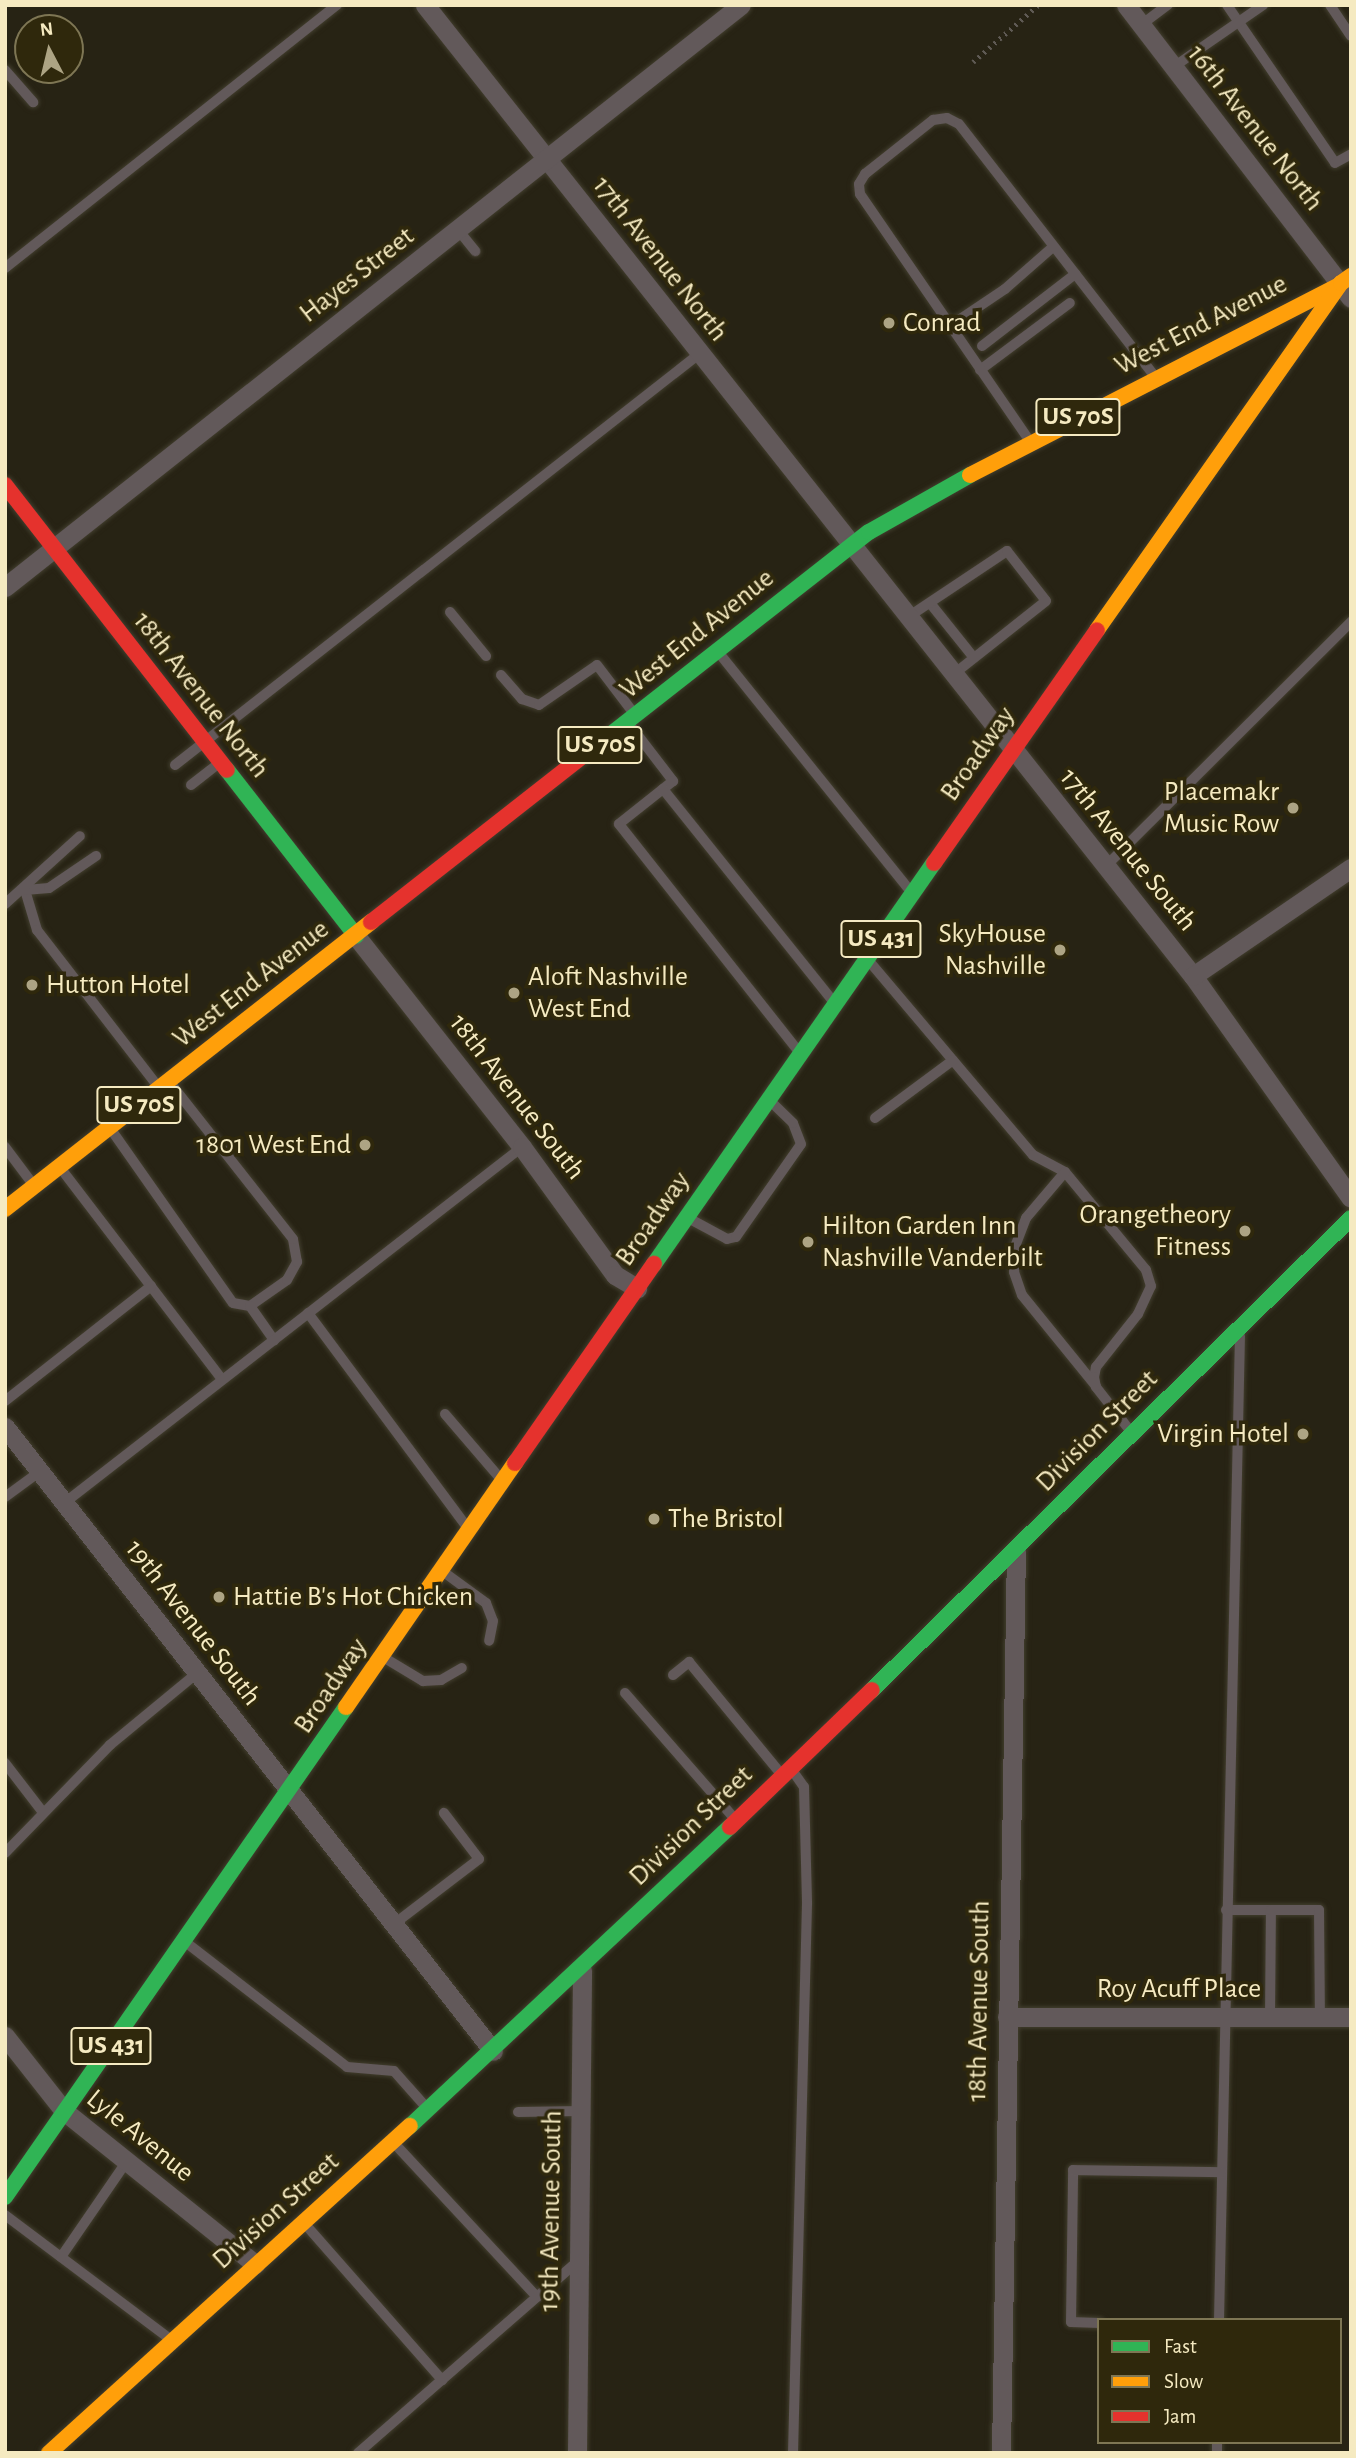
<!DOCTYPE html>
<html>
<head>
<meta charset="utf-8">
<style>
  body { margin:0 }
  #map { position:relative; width:1356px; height:2458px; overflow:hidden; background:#272314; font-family:"Alegreya Sans",sans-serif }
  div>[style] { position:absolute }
  .path>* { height:4.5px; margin-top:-2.25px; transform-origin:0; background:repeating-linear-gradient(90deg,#5f5a54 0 2px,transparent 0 7px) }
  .roads { filter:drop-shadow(0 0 2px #423e2e) drop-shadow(0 0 2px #423e2e) }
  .lane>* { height:10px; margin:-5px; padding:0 5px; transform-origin:5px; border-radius:5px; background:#62595a }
  .street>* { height:19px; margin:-9.5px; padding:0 9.5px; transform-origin:9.5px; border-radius:9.5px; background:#62595a }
  .fast>* { height:16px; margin:-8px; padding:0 8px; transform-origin:8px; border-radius:8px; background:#30b455 }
  .slow>* { height:16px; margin:-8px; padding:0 8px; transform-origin:8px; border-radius:8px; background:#ff9f0a }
  .jam>* { height:16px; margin:-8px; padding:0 8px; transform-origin:8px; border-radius:8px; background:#e5322d }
  .dots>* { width:19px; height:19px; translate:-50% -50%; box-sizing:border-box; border:4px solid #2f280c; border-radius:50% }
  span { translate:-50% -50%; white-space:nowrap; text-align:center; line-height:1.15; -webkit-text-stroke:7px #2f280c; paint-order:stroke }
  .shield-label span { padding:2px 5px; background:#2f280c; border:2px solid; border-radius:5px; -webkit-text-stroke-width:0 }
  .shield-label { font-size:26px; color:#f5eac1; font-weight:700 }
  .street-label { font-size:28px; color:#f5eac1 }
  .poi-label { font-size:28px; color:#f5eac1 }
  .left { translate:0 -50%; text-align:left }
  .right { translate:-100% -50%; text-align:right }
  .frame { position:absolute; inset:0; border:7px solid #f5eac1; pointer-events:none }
  .legend { position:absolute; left:1097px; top:2318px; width:245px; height:126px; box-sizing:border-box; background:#2f280c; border:2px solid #7e7654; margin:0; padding:9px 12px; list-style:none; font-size:21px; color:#f5eac1 }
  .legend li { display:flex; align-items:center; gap:14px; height:35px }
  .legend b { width:35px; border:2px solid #7e7654 }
  .north { position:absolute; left:14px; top:14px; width:70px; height:70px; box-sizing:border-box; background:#2f280c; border:2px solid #7e7654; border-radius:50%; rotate:353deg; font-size:19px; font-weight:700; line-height:28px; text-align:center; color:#f5eac1 }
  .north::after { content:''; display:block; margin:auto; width:24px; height:32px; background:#ada484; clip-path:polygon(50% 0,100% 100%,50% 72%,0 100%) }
</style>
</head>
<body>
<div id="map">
  <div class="path">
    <div style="left:973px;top:62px;width:86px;rotate:-41.2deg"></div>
  </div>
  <div class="roads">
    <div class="lane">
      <div style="left:1227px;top:5px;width:191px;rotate:55.6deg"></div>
      <div style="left:1335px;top:163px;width:18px;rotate:-29deg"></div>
      <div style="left:1330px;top:5px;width:37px;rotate:56deg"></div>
      <div style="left:1141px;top:25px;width:34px;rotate:-37deg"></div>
      <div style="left:1172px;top:68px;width:111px;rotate:-34.7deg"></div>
      <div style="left:5px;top:70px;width:43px;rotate:48.8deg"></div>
      <div style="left:459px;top:231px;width:26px;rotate:51deg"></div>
      <div style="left:5px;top:268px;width:424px;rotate:-38.4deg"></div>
      <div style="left:950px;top:326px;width:66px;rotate:-33.9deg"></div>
      <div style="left:1005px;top:289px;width:64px;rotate:-41.2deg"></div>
      <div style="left:982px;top:346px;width:118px;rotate:-37.7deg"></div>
      <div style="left:980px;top:370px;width:112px;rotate:-36.7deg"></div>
      <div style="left:1027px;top:437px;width:295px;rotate:-124.5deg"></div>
      <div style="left:860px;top:194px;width:10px;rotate:-96deg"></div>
      <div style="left:859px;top:184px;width:12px;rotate:-59deg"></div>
      <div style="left:865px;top:174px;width:87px;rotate:-38.5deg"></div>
      <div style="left:933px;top:120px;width:14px;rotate:-8deg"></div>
      <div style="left:947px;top:118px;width:13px;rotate:27deg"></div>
      <div style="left:959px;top:124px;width:316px;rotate:52.2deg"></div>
      <div style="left:930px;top:603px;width:70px;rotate:51.3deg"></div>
      <div style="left:450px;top:612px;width:57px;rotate:50.7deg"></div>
      <div style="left:908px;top:617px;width:119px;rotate:-33.7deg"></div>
      <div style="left:1007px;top:551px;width:63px;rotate:52deg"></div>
      <div style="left:1046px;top:601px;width:117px;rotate:141.6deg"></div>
      <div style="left:719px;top:653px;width:303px;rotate:51.2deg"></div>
      <div style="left:501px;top:675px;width:32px;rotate:49deg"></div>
      <div style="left:522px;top:699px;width:18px;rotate:19deg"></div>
      <div style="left:539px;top:705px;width:70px;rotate:-34.6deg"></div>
      <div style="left:597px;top:665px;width:58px;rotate:52.7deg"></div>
      <div style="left:630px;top:725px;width:71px;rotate:52.5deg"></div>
      <div style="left:673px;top:781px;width:69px;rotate:141.5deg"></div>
      <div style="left:619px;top:824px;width:289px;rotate:51.7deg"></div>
      <div style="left:175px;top:765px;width:666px;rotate:-38.11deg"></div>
      <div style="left:191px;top:785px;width:34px;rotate:-38deg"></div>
      <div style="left:663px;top:789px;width:272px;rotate:51.3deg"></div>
      <div style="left:1106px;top:866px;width:346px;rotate:-44.9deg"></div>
      <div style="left:25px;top:890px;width:42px;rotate:73.3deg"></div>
      <div style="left:37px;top:930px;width:195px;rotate:52.3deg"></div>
      <div style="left:25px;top:890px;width:24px;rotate:-5deg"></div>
      <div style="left:49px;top:888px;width:57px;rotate:-34.2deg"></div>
      <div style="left:5px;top:904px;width:101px;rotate:-42.2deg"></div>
      <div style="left:869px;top:961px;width:254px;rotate:49.8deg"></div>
      <div style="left:1033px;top:1155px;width:36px;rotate:28deg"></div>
      <div style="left:1065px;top:1172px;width:127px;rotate:50.4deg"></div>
      <div style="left:1146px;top:1270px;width:17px;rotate:73deg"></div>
      <div style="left:1151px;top:1286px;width:31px;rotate:115deg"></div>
      <div style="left:1138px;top:1314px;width:68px;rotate:128.4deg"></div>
      <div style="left:1096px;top:1367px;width:10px;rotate:101deg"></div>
      <div style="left:1094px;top:1377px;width:10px;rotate:79deg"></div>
      <div style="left:1096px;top:1387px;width:58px;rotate:52deg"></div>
      <div style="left:875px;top:1118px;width:97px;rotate:-36.6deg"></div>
      <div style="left:112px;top:1131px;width:210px;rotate:54.9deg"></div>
      <div style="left:233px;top:1303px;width:17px;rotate:10deg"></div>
      <div style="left:250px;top:1306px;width:45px;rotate:-35.1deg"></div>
      <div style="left:287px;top:1280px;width:21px;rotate:-61deg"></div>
      <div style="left:297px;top:1262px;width:23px;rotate:-100deg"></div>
      <div style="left:293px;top:1239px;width:197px;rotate:-128.2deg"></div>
      <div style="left:5px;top:1147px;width:45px;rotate:53.1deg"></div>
      <div style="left:62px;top:1170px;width:263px;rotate:52.6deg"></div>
      <div style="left:1065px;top:1172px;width:60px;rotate:130.3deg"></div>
      <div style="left:1026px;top:1218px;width:31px;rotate:111deg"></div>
      <div style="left:1015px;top:1247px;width:25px;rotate:92deg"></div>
      <div style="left:1014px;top:1272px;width:24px;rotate:71deg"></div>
      <div style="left:1022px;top:1295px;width:117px;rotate:50.9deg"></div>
      <div style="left:690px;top:1219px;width:42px;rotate:28.4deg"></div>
      <div style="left:727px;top:1239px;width:9px;rotate:-13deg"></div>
      <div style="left:736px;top:1237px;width:113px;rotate:-55deg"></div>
      <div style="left:801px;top:1144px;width:22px;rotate:-111deg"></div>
      <div style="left:793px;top:1123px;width:30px;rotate:-136deg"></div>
      <div style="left:250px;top:1306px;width:42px;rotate:54.8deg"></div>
      <div style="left:308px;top:1313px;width:265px;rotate:53.4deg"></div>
      <div style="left:5px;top:1401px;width:186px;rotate:-38.2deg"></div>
      <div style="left:445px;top:1414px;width:83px;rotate:49.4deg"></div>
      <div style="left:5px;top:1497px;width:42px;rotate:-36.3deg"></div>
      <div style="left:63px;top:1504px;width:581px;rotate:-37.87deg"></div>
      <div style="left:445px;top:1573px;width:51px;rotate:36.2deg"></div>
      <div style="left:486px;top:1603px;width:19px;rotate:69deg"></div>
      <div style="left:493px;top:1621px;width:20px;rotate:101deg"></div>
      <div style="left:383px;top:1657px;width:47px;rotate:31deg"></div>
      <div style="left:423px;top:1681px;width:18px;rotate:-3deg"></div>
      <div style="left:441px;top:1680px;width:24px;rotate:-30deg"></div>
      <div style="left:673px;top:1675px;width:21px;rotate:-39deg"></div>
      <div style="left:689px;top:1662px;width:145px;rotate:50.6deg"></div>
      <div style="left:625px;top:1693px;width:167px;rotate:48.9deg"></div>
      <div style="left:5px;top:1763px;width:61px;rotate:52.4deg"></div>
      <div style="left:792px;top:1770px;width:21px;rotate:55deg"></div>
      <div style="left:804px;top:1787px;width:117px;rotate:88.5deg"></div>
      <div style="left:807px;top:1904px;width:549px;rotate:91.46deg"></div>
      <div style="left:5px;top:1853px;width:151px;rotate:-45.8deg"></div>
      <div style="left:110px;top:1745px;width:113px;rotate:-39.6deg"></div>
      <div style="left:1226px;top:1910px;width:45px"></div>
      <div style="left:394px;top:1924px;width:107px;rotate:-37.4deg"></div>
      <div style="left:479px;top:1859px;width:58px;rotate:-127.3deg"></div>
      <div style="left:188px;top:1944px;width:201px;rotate:37.7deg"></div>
      <div style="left:347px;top:2067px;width:47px;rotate:4.9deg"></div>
      <div style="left:394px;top:2071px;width:48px;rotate:48.4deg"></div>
      <div style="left:1270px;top:2017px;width:107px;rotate:-89.5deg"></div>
      <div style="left:1271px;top:1910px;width:48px"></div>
      <div style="left:1319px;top:1910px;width:107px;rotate:89.5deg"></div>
      <div style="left:518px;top:2112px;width:63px;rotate:-0.9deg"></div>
      <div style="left:394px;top:2143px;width:210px;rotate:47.1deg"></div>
      <div style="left:5px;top:2215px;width:206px;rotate:36.9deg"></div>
      <div style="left:305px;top:2224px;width:208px;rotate:48.7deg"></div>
      <div style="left:61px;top:2257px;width:116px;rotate:-55.5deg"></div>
      <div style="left:1219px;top:2320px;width:984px;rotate:-88.78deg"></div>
      <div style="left:1099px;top:2323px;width:28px;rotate:-178deg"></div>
      <div style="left:1071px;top:2322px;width:152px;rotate:-89.2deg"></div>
      <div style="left:1073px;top:2170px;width:148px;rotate:0.8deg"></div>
      <div style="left:358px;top:2453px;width:293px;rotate:-41.1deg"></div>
      <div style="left:1217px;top:2453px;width:11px;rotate:-90deg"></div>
    </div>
    <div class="street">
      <div style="left:425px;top:5px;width:1238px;rotate:51.66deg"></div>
      <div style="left:1193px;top:976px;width:272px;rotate:54.6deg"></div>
      <div style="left:1126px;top:5px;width:369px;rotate:52.5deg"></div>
      <div style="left:5px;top:587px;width:938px;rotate:-38.34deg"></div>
      <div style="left:356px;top:936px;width:268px;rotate:51.8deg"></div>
      <div style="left:522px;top:1147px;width:158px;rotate:54deg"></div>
      <div style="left:615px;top:1275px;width:26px;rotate:31deg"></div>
      <div style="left:1193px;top:976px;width:191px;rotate:-34.4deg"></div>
      <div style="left:5px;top:1427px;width:792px;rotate:51.97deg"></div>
      <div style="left:1007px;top:2017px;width:344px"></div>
      <div style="left:5px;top:2036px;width:95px;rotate:51.8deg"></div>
      <div style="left:64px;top:2111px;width:245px;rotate:38.7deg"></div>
      <div style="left:577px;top:2453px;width:483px;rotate:-89.4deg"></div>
      <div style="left:1001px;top:2453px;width:902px;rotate:-89.05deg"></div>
    </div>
    <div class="fast">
      <div style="left:606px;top:738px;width:334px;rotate:-38.1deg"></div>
      <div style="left:869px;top:532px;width:116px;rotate:-29.4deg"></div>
      <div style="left:227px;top:770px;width:210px;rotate:52.1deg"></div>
      <div style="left:654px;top:1264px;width:489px;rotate:-55.1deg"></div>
      <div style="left:872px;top:1690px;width:672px;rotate:-44.58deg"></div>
      <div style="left:410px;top:2126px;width:438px;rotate:-43.1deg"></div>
      <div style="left:5px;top:2197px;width:597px;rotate:-55.17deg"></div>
    </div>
    <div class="slow">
      <div style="left:970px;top:475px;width:413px;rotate:-27.2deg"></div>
      <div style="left:1097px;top:630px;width:424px;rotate:-54.9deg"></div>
      <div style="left:1341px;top:283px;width:12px;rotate:-35deg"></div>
      <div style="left:5px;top:1209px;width:465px;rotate:-38.1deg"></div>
      <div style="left:346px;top:1707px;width:297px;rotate:-55.3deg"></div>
      <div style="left:49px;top:2453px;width:487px;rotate:-42.2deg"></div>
    </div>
    <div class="jam">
      <div style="left:5px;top:485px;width:361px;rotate:52.1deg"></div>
      <div style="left:934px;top:863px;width:284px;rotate:-55deg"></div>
      <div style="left:371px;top:922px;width:298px;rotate:-38.1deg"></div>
      <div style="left:515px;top:1463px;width:243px;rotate:-55.1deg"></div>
      <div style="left:730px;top:1827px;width:197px;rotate:-44deg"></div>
    </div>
  </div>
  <div class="dots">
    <div style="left:889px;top:323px;background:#ada484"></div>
    <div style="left:1293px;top:808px;background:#ada484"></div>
    <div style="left:1060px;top:950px;background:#ada484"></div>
    <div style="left:32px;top:985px;background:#ada484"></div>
    <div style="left:514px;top:993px;background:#ada484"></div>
    <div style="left:365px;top:1145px;background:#ada484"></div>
    <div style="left:1245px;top:1231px;background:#ada484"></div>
    <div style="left:808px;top:1242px;background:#ada484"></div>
    <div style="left:1303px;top:1434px;background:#ada484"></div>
    <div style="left:654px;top:1519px;background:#ada484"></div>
    <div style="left:219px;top:1597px;background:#ada484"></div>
  </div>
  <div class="shield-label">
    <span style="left:1078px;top:417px">US 70S</span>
    <span style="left:600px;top:745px">US 70S</span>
    <span style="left:881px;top:939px">US 431</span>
    <span style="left:139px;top:1105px">US 70S</span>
    <span style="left:111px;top:2046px">US 431</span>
  </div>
  <div class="street-label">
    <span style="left:1255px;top:128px;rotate:52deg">16th Avenue North</span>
    <span style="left:660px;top:259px;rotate:52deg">17th Avenue North</span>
    <span style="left:357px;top:275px;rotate:-38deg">Hayes Street</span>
    <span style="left:1201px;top:325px;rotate:-27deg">West End Avenue</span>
    <span style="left:697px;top:634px;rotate:-39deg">West End Avenue</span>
    <span style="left:201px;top:695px;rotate:52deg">18th Avenue North</span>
    <span style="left:978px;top:754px;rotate:-55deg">Broadway</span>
    <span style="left:1128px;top:850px;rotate:51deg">17th Avenue South</span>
    <span style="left:251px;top:984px;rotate:-38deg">West End Avenue</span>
    <span style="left:517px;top:1097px;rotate:52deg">18th Avenue South</span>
    <span style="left:653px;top:1219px;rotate:-55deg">Broadway</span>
    <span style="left:1097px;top:1431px;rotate:-45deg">Division Street</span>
    <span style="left:193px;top:1623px;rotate:52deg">19th Avenue South</span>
    <span style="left:331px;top:1686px;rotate:-56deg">Broadway</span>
    <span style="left:691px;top:1826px;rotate:-44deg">Division Street</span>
    <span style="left:1179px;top:1989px">Roy Acuff Place</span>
    <span style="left:979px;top:2001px;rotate:-89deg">18th Avenue South</span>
    <span style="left:140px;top:2136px;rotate:39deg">Lyle Avenue</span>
    <span style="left:276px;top:2211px;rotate:-42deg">Division Street</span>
    <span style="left:551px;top:2211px;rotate:-89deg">19th Avenue South</span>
  </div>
  <div class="poi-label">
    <span class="left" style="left:903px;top:323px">Conrad</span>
    <span class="right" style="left:1279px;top:808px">Placemakr<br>Music Row</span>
    <span class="right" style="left:1046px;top:950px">SkyHouse<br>Nashville</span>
    <span class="left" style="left:528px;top:993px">Aloft Nashville<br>West End</span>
    <span class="left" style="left:46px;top:985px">Hutton Hotel</span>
    <span class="right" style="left:351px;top:1145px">1801 West End</span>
    <span class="right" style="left:1231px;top:1231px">Orangetheory<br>Fitness</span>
    <span class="left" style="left:822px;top:1242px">Hilton Garden Inn<br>Nashville Vanderbilt</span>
    <span class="right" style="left:1289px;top:1434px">Virgin Hotel</span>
    <span class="left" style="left:668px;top:1519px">The Bristol</span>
    <span class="left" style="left:233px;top:1597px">Hattie B's Hot Chicken</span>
  </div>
  <div class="frame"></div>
  <ul class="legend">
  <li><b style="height:9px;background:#30b455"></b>Fast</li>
  <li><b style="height:9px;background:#ff9f0a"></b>Slow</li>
  <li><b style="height:9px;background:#e5322d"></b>Jam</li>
  </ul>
  <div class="north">N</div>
</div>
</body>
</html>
